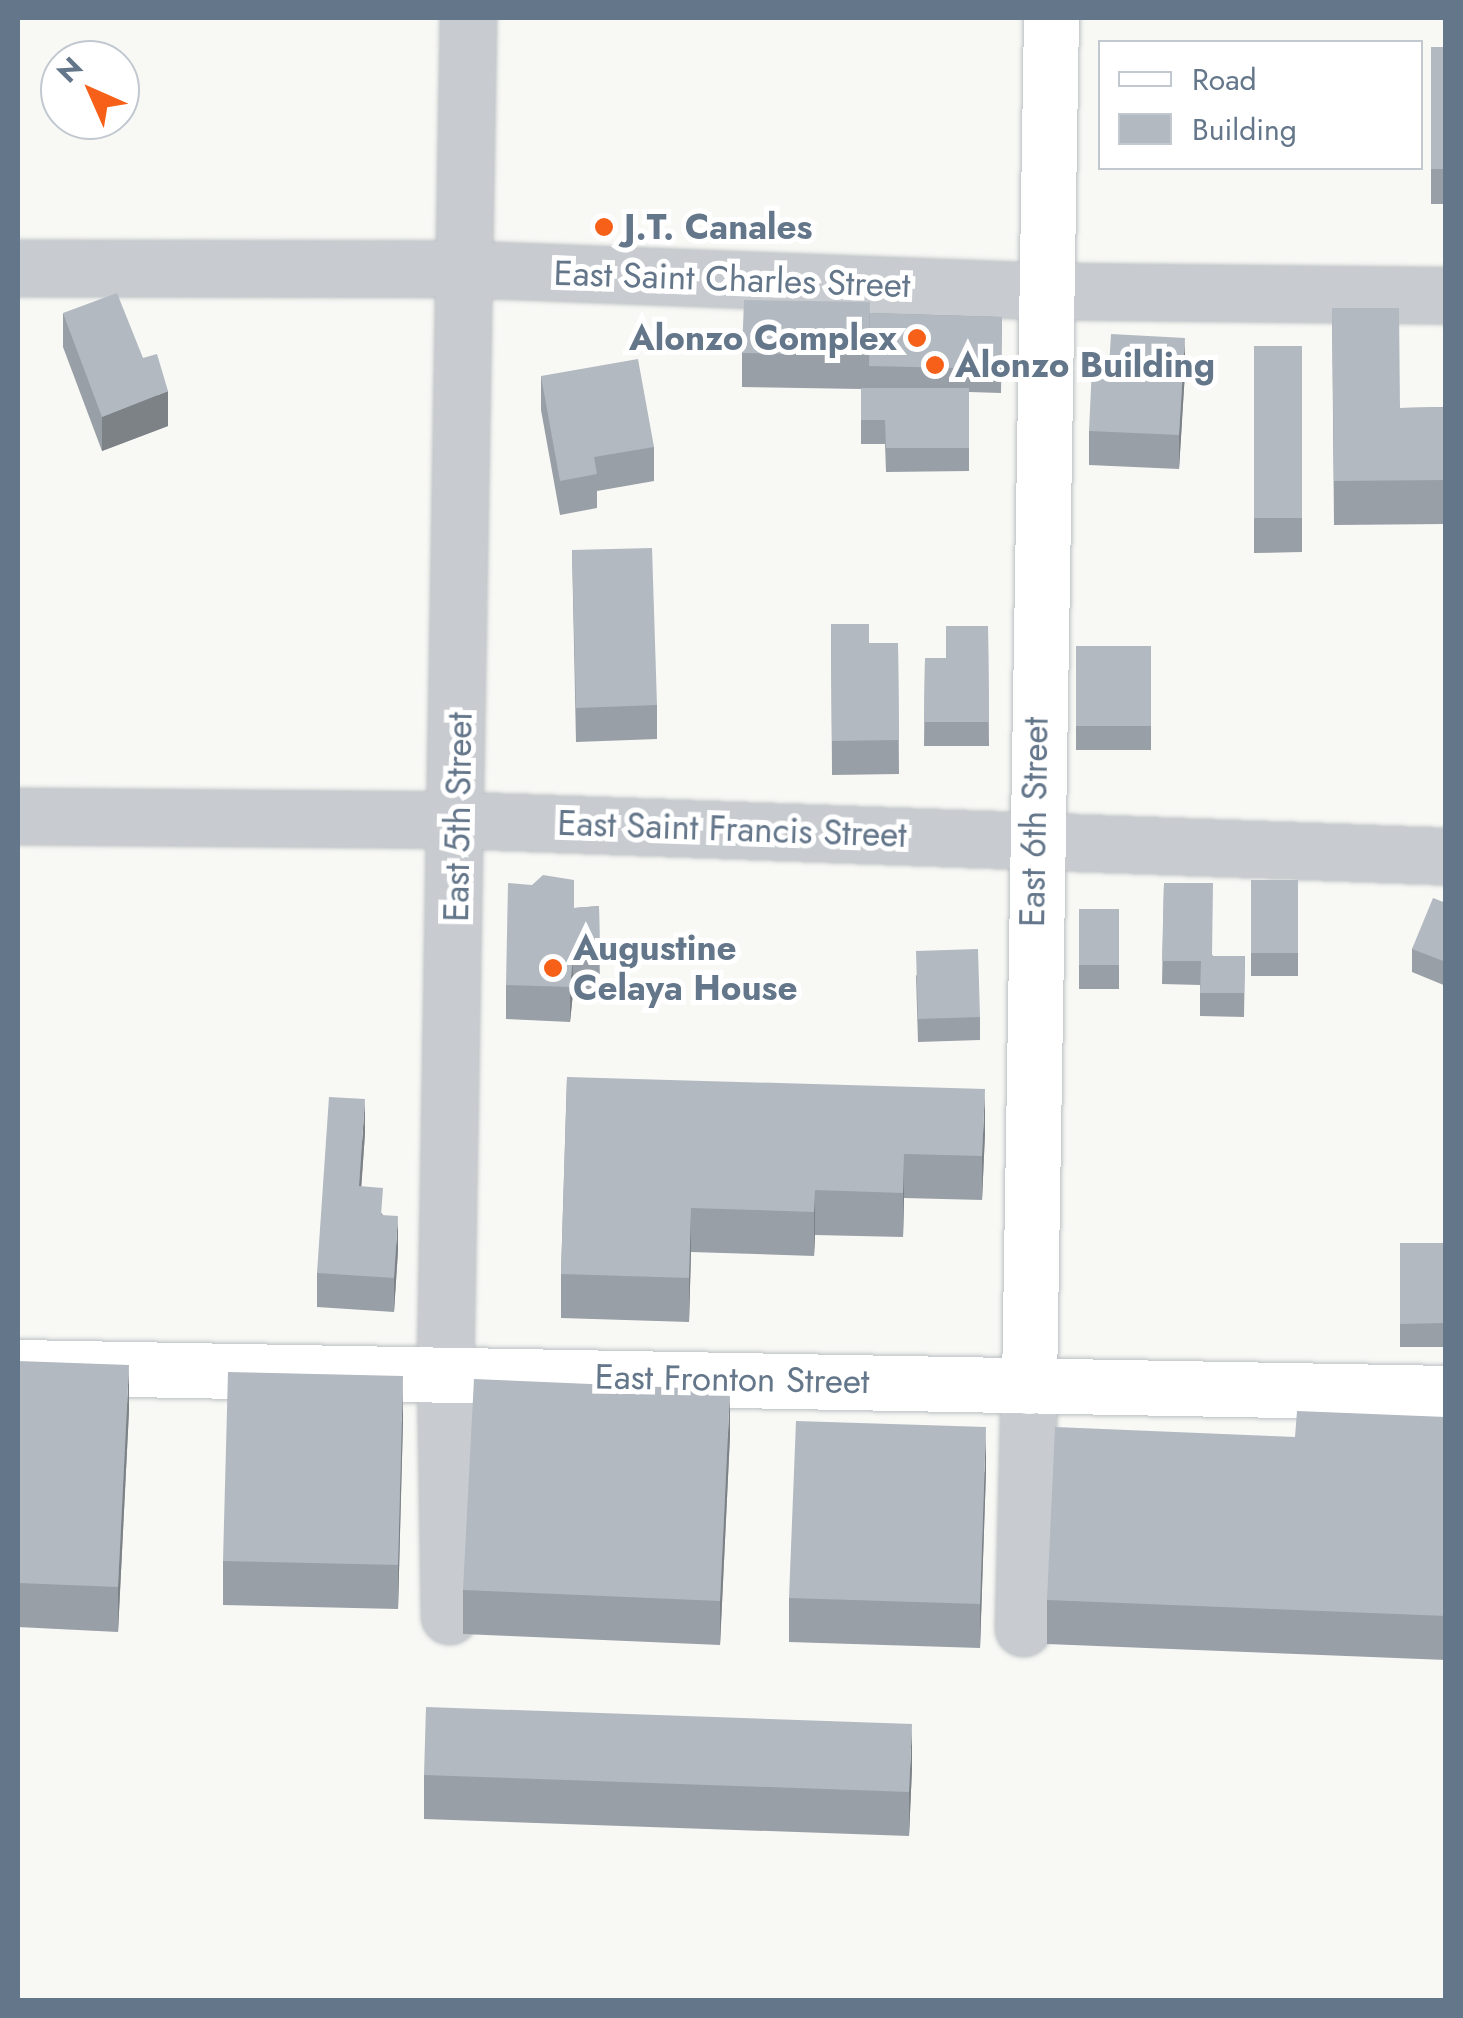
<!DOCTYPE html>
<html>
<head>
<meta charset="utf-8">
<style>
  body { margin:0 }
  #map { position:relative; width:1463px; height:2018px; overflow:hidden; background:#f8f9f5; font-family:Jost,sans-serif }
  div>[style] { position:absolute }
  .roads { filter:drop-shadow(0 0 2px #bbbfc3) drop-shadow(0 0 2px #bbbfc3) }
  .minor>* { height:55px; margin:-27.5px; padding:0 27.5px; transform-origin:27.5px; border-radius:27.5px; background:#c8ccd0 }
  .major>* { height:55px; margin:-27.5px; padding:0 27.5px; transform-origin:27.5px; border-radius:27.5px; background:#fff }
  .wall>* { inset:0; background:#999fa6 }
  .shaded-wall>* { inset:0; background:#7d8287 }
  .building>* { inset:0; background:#b2b9c1 }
  .dots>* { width:28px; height:28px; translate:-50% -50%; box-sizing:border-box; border:5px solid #fff; border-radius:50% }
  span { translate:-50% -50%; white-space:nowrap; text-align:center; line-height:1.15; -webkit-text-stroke:10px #fff; paint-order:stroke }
  .poi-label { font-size:35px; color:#64768a; font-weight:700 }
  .left { translate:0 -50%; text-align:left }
  .right { translate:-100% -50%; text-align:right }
  .street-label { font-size:35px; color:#64768a }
  .frame { position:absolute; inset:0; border:20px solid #64768a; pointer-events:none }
  .legend { position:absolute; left:1098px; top:40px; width:325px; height:130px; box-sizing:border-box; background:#fff; border:2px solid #c1c8d0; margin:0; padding:12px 18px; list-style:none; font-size:30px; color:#64768a }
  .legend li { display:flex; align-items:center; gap:20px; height:50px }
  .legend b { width:50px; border:2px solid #c1c8d0 }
  .north { position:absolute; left:40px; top:40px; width:100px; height:100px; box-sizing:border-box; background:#fff; border:2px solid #c1c8d0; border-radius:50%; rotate:315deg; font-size:28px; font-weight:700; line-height:40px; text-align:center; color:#64768a }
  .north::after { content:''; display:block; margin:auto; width:35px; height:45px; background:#f66018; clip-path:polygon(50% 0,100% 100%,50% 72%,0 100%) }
</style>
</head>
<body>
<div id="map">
  <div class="roads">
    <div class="minor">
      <div style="left:18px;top:268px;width:446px;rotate:0.1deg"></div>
      <div style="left:464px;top:269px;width:581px;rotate:2.17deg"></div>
      <div style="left:1045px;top:291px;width:401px;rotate:0.6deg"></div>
      <div style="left:18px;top:816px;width:441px;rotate:0.5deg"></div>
      <div style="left:459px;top:820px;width:988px;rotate:2.09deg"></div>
      <div style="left:449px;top:1616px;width:243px;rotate:-90.9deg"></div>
      <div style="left:445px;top:1373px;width:1355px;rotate:-89.03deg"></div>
      <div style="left:1023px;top:1628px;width:242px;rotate:-88.6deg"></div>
    </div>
    <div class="major">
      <div style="left:18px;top:1367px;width:1428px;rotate:1.04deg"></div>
      <div style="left:1029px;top:1386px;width:1368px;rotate:-89.08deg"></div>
    </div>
  </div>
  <div class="wall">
    <div style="clip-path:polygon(1431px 47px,1446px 47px,1446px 204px,1431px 204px)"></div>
    <div style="clip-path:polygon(1332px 308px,1400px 408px,1446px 407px,1446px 524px,1334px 525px)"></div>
    <div style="clip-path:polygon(63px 313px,143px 358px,168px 426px,102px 451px,63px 347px)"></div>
    <div style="clip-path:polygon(870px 313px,1002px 317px,1001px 393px,969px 392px,969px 471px,886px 472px,885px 444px,861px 444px,861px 389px,742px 387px,742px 353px)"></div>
    <div style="clip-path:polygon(1254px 346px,1302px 346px,1302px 552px,1254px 553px)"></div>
    <div style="clip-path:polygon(1185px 372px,1179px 469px,1089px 465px,1089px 431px)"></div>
    <div style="clip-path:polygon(541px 376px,654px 447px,654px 481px,597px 491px,597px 508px,560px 515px,541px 410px)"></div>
    <div style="clip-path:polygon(572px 550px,657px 705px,657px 739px,576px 742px)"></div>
    <div style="clip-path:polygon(831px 624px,869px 643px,898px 643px,899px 774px,832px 775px)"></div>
    <div style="clip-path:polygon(988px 626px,989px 746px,924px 746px,925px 658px,946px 658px)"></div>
    <div style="clip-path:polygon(1076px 646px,1151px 646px,1151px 750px,1076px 750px)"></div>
    <div style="clip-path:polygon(1251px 880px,1298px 880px,1298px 976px,1251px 976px)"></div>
    <div style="clip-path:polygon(1164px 883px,1213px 956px,1245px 956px,1244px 1017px,1200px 1016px,1200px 985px,1162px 984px)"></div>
    <div style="clip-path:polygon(1446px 903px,1446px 986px,1412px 972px,1412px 949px)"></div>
    <div style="clip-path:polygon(599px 906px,600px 993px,573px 993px,570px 1022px,506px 1019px,506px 985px,574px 908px)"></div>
    <div style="clip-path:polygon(1079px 909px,1119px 909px,1119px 989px,1079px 989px)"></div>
    <div style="clip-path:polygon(916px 975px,980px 1017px,980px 1040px,918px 1042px)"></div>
    <div style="clip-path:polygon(567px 1077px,985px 1133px,982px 1200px,904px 1198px,903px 1237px,815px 1235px,814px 1256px,691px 1252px,689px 1322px,561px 1318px,561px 1274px)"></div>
    <div style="clip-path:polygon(365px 1133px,361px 1187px,383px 1215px,398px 1250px,394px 1312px,317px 1307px,317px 1273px)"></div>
    <div style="clip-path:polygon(1400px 1243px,1444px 1243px,1444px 1347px,1400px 1347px)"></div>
    <div style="clip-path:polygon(18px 1361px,129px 1410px,118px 1632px,18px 1627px)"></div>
    <div style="clip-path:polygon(1446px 1417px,1446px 1660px,1047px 1644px,1047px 1600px,1295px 1437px)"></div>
    <div style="clip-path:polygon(403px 1420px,398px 1609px,223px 1605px,223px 1561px)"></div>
    <div style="clip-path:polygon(730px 1435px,720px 1645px,463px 1634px,463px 1590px)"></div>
    <div style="clip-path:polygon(986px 1471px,980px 1648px,789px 1642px,789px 1598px)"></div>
    <div style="clip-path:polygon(912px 1768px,909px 1836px,424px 1819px,424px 1775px)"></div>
  </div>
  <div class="shaded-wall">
    <div style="clip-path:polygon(1185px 338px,1185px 372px,1179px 469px,1179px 435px)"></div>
    <div style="clip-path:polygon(168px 391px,168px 426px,102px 451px,102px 417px)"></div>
    <div style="clip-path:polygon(573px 958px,573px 993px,570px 1022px,570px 987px)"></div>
    <div style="clip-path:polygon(985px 1089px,985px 1133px,982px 1200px,982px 1156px)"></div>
    <div style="clip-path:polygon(365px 1099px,365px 1133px,359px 1221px,359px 1186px)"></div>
    <div style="clip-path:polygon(904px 1154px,904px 1198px,903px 1237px,903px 1193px)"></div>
    <div style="clip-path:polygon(815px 1190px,815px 1235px,814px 1256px,814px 1212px)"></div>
    <div style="clip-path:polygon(691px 1208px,691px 1252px,689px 1322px,689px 1278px)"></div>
    <div style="clip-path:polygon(398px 1216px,398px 1250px,394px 1312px,394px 1278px)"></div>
    <div style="clip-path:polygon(129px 1365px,129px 1410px,118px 1632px,118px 1587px)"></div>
    <div style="clip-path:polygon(403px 1376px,403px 1420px,398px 1609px,398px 1565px)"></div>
    <div style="clip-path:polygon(730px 1390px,730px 1435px,720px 1645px,720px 1601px)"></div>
    <div style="clip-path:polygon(986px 1427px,986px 1471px,980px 1648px,980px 1604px)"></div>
    <div style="clip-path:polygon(912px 1724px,912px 1768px,909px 1836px,909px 1792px)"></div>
  </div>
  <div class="building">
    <div style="clip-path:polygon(1431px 47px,1446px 47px,1446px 169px,1431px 169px)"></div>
    <div style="clip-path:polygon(117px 293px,143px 358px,157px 354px,168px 391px,102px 417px,63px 313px)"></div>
    <div style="clip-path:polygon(744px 300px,870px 302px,869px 355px,742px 353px)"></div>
    <div style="clip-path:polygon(1332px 308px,1399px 308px,1400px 408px,1446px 407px,1446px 480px,1334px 481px)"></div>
    <div style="clip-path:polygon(870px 313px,1002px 317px,1001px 369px,869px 366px)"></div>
    <div style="clip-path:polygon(1111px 334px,1185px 338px,1179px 435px,1089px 431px,1092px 366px,1109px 367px)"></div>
    <div style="clip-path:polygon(1254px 346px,1302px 346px,1302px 518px,1254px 518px)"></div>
    <div style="clip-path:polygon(638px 359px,654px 447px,594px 457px,597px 474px,560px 481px,541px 376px)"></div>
    <div style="clip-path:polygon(861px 388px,969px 388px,969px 448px,886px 448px,885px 420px,861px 420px)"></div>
    <div style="clip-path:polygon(652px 548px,657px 705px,576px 708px,572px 550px)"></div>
    <div style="clip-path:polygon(831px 624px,869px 624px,869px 643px,898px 643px,899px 740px,832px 741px)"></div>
    <div style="clip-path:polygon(946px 626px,988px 626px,989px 722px,924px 722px,925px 658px,946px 658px)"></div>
    <div style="clip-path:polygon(1076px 646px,1151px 646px,1151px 726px,1076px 726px)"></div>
    <div style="clip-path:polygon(543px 875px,574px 880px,574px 908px,599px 906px,600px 959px,573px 958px,570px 987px,506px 985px,508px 883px,532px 885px)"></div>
    <div style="clip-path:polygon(1251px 880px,1298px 880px,1298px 953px,1251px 953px)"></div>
    <div style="clip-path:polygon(1164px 883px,1213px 883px,1212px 956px,1245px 956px,1244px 993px,1200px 993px,1201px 961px,1162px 961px)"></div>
    <div style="clip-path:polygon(1433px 898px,1446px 903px,1446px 962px,1412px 949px)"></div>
    <div style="clip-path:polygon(1079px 909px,1119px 909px,1119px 965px,1079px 965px)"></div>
    <div style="clip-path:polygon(978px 949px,980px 1017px,918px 1019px,916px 951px)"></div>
    <div style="clip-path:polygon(567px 1077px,985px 1089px,982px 1156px,904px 1154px,903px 1193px,815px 1190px,814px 1212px,691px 1208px,689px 1278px,561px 1274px)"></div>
    <div style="clip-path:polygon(329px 1097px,365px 1099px,359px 1186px,383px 1188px,381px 1215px,398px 1216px,394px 1278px,317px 1273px)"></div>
    <div style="clip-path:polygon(1400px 1243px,1444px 1243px,1444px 1323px,1400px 1324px)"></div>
    <div style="clip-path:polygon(18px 1361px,129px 1365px,118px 1587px,18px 1583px)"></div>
    <div style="clip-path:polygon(228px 1372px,403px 1376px,398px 1565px,223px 1561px)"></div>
    <div style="clip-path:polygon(474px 1379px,730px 1390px,720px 1601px,463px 1590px)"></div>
    <div style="clip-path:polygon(1297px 1411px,1446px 1417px,1446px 1616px,1047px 1600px,1055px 1427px,1295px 1437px)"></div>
    <div style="clip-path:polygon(796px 1421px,986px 1427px,980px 1604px,789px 1598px)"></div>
    <div style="clip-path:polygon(426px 1707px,912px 1724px,909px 1792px,424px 1775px)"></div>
  </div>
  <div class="dots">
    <div style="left:604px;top:227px;background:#f66018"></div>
    <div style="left:917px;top:338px;background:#f66018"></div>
    <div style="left:935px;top:365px;background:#f66018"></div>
    <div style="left:553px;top:968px;background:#f66018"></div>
  </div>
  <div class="poi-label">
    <span class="left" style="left:624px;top:227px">J.T. Canales</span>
    <span class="right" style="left:897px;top:338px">Alonzo Complex</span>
    <span class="left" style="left:955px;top:365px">Alonzo Building</span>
    <span class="left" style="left:573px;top:968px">Augustine<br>Celaya House</span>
  </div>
  <div class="street-label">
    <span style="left:732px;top:279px;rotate:2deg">East Saint Charles Street</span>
    <span style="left:458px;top:817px;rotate:-89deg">East 5th Street</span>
    <span style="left:1034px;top:822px;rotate:-89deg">East 6th Street</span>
    <span style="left:732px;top:829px;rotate:2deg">East Saint Francis Street</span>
    <span style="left:732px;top:1379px;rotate:1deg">East Fronton Street</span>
  </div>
  <div class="frame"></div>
  <ul class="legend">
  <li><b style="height:12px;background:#fff"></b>Road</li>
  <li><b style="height:28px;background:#b2b9c1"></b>Building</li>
  </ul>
  <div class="north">N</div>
</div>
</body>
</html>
